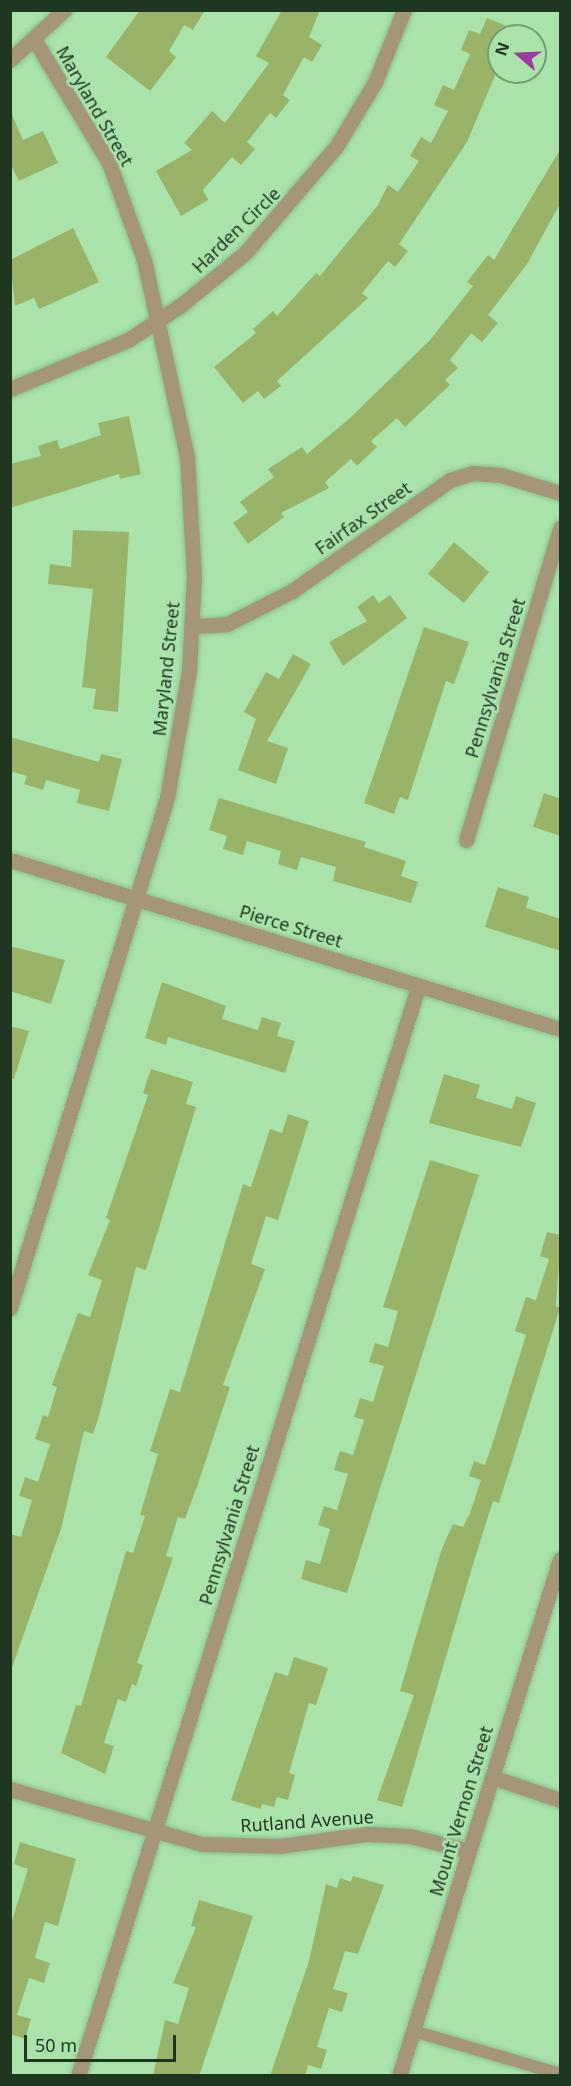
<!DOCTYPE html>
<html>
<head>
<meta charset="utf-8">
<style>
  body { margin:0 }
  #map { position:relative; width:571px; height:2086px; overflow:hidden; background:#a9e3aa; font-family:"Noto Sans",sans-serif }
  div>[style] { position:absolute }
  .building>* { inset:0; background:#99b469 }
  .roads { filter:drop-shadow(0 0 2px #8dc08e) drop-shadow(0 0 2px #8dc08e) }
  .service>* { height:12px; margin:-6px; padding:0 6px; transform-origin:6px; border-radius:6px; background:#a59677 }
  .minor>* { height:15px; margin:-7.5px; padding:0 7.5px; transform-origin:7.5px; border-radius:7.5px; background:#a59677 }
  .tertiary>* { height:15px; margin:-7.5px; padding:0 7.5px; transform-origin:7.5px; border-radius:7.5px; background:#a59677 }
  span { translate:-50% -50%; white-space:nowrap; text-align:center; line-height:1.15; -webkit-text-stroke:5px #a9e3aa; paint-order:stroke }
  .street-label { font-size:18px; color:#1f3620 }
  .frame { position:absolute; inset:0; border:12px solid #1f3620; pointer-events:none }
  .north { position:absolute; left:487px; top:24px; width:60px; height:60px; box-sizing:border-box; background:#a9e3aa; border:2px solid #729e73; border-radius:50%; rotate:289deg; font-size:16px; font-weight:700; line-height:24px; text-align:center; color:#1f3620 }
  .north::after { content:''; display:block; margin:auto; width:21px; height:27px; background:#9b3ba2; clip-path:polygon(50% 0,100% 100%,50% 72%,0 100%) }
  .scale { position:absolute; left:24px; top:2035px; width:152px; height:27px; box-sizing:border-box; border:3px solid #1f3620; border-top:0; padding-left:8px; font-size:18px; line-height:21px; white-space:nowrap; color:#1f3620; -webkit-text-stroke:4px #a9e3aa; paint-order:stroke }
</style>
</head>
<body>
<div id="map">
  <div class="building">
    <div style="clip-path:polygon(140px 10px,205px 10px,193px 30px,184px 25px,169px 51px,176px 57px,150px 91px,106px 57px)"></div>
    <div style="clip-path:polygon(282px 10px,320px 10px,309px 37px,322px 45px,312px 62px,304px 57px,283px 95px,290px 100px,276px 118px,270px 113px,247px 142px,255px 149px,241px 165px,232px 157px,203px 190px,208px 200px,181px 216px,156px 171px,192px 150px,184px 143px,212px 111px,225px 123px,269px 63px,256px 56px)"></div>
    <div style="clip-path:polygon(487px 18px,531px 36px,499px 36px,499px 66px,467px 142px,399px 244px,408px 251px,395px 267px,388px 261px,362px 293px,368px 298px,277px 381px,281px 386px,264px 399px,258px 391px,243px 403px,214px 367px,256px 333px,253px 329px,273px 311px,277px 316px,316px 273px,320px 276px,378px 205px,388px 185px,398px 192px,419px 161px,410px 156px,421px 137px,431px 143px,448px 111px,434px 105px,443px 85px,454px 90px,470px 54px,461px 50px,469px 30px,480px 34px)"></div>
    <div style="clip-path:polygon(10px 110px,23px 140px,43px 131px,58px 163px,19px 181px,10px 163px)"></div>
    <div style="clip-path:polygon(561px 148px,561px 202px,527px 264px,488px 315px,498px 323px,482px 342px,471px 333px,450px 360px,458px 368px,445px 380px,450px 385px,405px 427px,397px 418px,371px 441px,377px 447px,357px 466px,351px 459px,325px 482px,329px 488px,281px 513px,284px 517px,248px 544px,233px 523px,248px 512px,240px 502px,274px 477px,268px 469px,302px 447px,307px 454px,350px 418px,430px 340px,473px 286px,467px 282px,488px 255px,494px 260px)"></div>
    <div style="clip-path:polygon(73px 228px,99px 282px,39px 309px,34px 298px,15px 306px,10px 260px)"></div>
    <div style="clip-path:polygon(129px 416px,141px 474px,120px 479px,119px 474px,10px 508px,10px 464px,41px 456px,38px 446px,57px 440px,60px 449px,101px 435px,98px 423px)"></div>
    <div style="clip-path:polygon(73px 530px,129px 532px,118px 712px,93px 709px,96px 689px,82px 687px,93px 589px,48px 584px,50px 564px,71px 567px)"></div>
    <div style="clip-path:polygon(454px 542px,489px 572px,464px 603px,428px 574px)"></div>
    <div style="clip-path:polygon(373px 595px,379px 603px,390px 595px,407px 618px,343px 666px,329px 642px,367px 621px,357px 607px)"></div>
    <div style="clip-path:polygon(424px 627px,469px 642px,454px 684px,446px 681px,408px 800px,400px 797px,394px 814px,364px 803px)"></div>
    <div style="clip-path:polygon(293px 654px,311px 664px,267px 741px,288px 748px,276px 784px,238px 770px,256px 719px,244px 712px,266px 672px,279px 679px)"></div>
    <div style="clip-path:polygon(10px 737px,99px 762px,101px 754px,122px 759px,109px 811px,77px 803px,80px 790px,46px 780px,43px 790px,24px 784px,27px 776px,10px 771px)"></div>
    <div style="clip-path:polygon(544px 793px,561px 799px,561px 836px,533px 827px)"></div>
    <div style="clip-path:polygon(219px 798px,366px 842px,364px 847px,406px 861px,401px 876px,418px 882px,411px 903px,333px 881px,336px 867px,301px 857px,297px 870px,278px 864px,281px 851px,247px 841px,243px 855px,223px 849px,227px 836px,209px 830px)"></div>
    <div style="clip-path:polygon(498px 887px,529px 897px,526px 908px,561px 919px,561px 951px,485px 927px)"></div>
    <div style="clip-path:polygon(10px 946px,65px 960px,51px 1004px,10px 991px)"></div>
    <div style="clip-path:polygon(162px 982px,226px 1006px,222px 1019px,258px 1030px,262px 1017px,281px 1023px,277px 1036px,295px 1041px,285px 1073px,168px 1037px,166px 1045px,145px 1038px)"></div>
    <div style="clip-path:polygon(10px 1026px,29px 1031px,14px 1079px,10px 1078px)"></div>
    <div style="clip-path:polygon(151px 1069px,193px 1082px,186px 1104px,196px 1107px,146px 1270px,136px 1267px,99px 1416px,93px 1434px,84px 1431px,61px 1529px,10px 1673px,10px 1534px,21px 1537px,32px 1500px,19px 1496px,25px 1477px,38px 1482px,50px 1444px,35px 1439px,43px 1415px,48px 1417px,57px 1387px,52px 1385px,78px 1313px,90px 1317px,102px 1280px,88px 1275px,110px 1220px,106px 1218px,148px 1095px,143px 1093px)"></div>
    <div style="clip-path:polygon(444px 1074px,480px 1085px,476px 1098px,512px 1109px,516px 1096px,536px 1103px,521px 1147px,429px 1123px)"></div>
    <div style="clip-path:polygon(288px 1114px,309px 1121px,278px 1220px,266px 1216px,251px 1264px,265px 1269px,223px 1385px,230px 1387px,198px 1484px,185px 1519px,178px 1517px,166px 1556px,173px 1558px,137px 1663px,143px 1665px,136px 1686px,132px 1684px,126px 1702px,118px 1699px,104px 1743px,114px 1746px,105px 1774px,61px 1753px,76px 1705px,81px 1706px,126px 1551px,133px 1553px,145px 1516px,140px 1515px,158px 1454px,150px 1451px,170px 1389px,180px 1392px,243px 1184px,251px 1187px,270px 1129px,282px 1133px)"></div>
    <div style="clip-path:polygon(430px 1160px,479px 1175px,347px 1593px,301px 1579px,306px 1560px,320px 1564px,330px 1529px,318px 1525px,324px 1506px,337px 1510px,348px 1474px,334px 1470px,340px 1451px,353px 1455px,364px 1420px,354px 1417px,360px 1398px,373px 1402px,384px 1366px,369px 1362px,375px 1343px,388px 1347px,398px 1311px,383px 1307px)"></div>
    <div style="clip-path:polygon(547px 1232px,561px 1235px,556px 1306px,560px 1308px,499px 1503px,493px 1501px,474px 1561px,402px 1807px,377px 1800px,414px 1695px,400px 1691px,441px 1551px,453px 1524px,463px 1527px,470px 1513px,481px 1480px,469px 1476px,474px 1461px,485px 1465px,493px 1442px,526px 1335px,515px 1331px,526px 1297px,536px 1300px,549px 1259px,540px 1256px)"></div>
    <div style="clip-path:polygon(294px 1657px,328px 1668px,316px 1705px,309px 1703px,289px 1773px,295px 1775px,288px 1800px,277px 1797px,274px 1807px,262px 1804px,261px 1809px,231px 1800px,275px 1672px,288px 1676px)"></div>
    <div style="clip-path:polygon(20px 1842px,76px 1859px,58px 1926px,45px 1922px,35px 1958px,50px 1963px,44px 1983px,29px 1978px,17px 2015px,31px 2019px,25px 2039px,10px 2034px,10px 1927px,28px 1869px,14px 1864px)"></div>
    <div style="clip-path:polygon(353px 1876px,384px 1885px,358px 1954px,345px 1951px,333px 1989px,348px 1993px,342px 2012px,329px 2008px,317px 2047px,327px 2050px,321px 2069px,308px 2065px,305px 2076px,270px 2076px,309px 1961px,326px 1884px,337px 1888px,340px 1878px,351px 1882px)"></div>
    <div style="clip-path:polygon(199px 1900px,253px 1916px,199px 2076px,153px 2076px,165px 2020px,178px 2024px,189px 1988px,173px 1983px,196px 1927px,191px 1926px)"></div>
  </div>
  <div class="roads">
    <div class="service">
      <div style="left:413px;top:2031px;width:153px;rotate:16.3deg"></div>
    </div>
    <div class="minor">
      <div style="left:10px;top:60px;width:74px;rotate:-42.8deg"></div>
      <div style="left:10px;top:389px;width:128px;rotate:-22.6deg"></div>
      <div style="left:128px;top:340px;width:64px;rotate:-33.4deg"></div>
      <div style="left:181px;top:305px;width:82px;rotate:-39.1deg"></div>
      <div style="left:245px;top:253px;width:140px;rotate:-49.4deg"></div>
      <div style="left:336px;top:147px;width:76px;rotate:-59deg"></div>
      <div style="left:375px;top:82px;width:78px;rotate:-68.1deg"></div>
      <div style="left:193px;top:626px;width:34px;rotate:-3deg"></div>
      <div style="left:227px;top:624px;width:73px;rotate:-26.9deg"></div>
      <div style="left:292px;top:591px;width:193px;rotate:-35.1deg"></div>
      <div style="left:450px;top:480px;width:24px;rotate:-17deg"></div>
      <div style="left:473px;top:473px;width:28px;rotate:4deg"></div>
      <div style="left:501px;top:475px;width:62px;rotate:17deg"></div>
      <div style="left:466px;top:840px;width:326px;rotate:-73.2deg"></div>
      <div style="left:10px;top:860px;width:575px;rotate:17.08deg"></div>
      <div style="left:10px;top:1308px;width:534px;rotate:-72.89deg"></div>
      <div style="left:167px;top:798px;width:129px;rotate:-80.2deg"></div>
      <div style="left:189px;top:671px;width:94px;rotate:-87deg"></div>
      <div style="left:194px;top:577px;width:120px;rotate:-93.3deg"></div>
      <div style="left:187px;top:457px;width:202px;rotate:-102.3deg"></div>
      <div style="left:144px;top:260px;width:103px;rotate:-109.8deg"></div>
      <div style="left:109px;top:163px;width:143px;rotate:-121.2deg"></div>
      <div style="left:492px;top:1777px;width:72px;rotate:18.7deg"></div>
      <div style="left:10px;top:1789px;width:200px;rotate:16deg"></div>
      <div style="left:202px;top:1844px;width:78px;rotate:1.5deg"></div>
      <div style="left:280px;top:1846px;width:88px;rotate:-7.9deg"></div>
      <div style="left:367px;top:1834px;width:43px;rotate:2.7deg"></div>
      <div style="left:410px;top:1836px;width:61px;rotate:14.3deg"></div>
      <div style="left:78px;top:2076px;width:1141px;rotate:-72.66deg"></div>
    </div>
    <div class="tertiary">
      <div style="left:399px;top:2076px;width:541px;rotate:-72.7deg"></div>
    </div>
  </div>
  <div class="street-label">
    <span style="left:95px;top:106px;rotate:60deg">Maryland Street</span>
    <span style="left:236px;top:230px;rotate:-44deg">Harden Circle</span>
    <span style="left:363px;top:518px;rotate:-35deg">Fairfax Street</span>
    <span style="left:166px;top:669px;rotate:-84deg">Maryland Street</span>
    <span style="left:495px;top:678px;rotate:-73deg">Pennsylvania Street</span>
    <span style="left:291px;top:926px;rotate:17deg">Pierce Street</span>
    <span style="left:229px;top:1525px;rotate:-73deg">Pennsylvania Street</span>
    <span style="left:461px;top:1811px;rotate:-73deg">Mount Vernon Street</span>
    <span style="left:307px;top:1821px;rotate:-4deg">Rutland Avenue</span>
  </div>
  <div class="frame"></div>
  <div class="north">N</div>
  <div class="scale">50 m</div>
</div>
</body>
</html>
